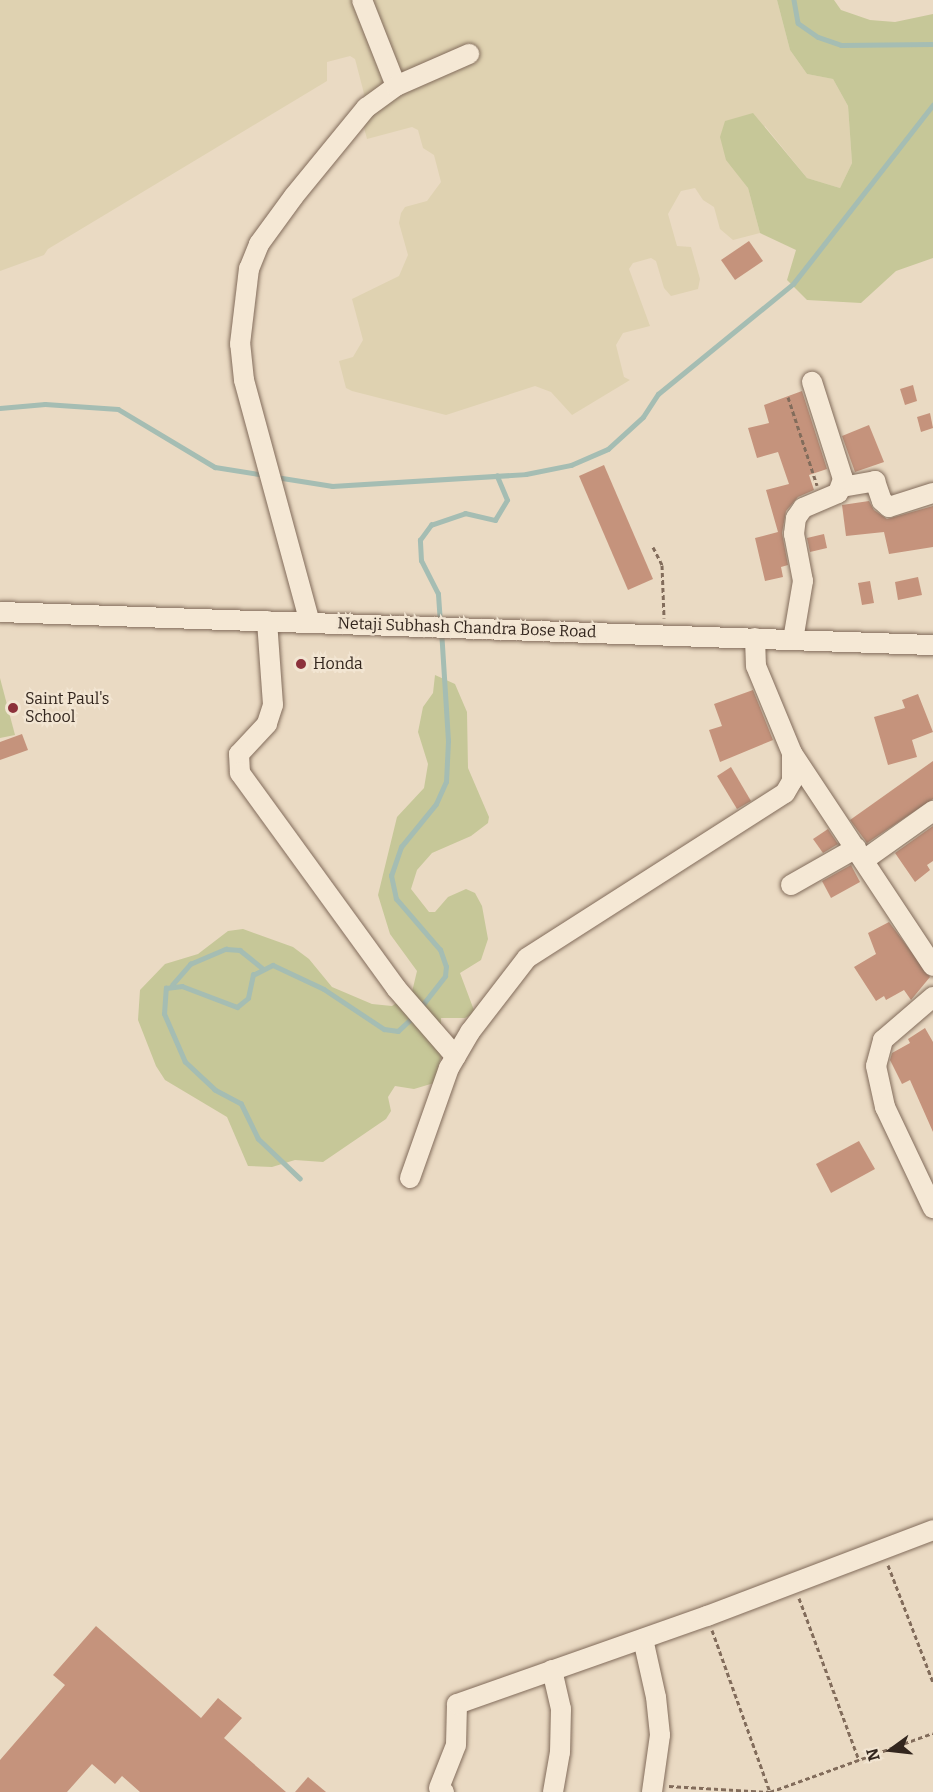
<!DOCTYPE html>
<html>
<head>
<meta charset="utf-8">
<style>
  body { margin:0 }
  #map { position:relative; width:933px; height:1792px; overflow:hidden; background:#eadac3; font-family:Bitter,serif }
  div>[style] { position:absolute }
  .farmland>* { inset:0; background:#dfd2b1 }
  .green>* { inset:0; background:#c6c798 }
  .stream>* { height:4.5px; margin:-2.25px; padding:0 2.25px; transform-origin:2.25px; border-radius:2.25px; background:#a5bdb3 }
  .building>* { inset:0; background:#c5937c }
  .path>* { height:3px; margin-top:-1.5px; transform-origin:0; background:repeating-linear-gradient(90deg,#826c5b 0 4.5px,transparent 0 7.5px) }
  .roads { filter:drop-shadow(0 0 2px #826c5b) drop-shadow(0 0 2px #826c5b) }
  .minor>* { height:20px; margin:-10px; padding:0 10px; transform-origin:10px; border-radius:10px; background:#f5e8d5 }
  .dots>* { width:16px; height:16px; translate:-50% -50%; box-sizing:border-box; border:3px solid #f2e5d2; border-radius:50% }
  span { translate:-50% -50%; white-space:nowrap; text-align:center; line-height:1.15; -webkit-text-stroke:4.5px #f2e5d2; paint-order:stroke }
  .street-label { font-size:16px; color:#33261e }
  .poi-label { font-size:16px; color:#33261e }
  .left { translate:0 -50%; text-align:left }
  .north { position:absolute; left:861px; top:1720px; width:60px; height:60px; -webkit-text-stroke:4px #f2e5d2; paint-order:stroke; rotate:255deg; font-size:16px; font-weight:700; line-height:24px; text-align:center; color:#33261e }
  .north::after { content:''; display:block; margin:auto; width:21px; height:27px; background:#33261e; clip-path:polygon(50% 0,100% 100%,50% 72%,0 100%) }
</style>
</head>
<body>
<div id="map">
  <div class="farmland">
    <div style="clip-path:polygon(0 0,777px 0,790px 50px,807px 74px,833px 79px,848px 106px,852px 163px,840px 188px,807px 178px,765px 126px,732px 163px,748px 188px,760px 233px,733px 240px,720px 229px,714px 207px,703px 200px,695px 188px,681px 191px,668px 214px,677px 246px,691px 247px,700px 279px,698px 289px,671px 296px,664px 288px,656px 261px,651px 258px,633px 263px,629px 269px,650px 326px,623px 333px,616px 345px,624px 377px,630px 380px,572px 415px,551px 392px,535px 386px,446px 415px,352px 391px,346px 388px,339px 361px,353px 357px,363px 340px,352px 299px,399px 276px,408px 255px,399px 223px,401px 213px,405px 207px,427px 201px,441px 182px,434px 155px,423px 148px,418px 130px,412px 127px,367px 139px,360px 112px,367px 105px,355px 59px,350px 56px,327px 62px,327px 81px,48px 249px,44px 255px,0 271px)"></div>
  </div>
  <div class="green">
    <div style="clip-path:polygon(777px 0,834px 0,841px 10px,870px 20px,895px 22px,933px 14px,933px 258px,896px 271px,861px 303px,807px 300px,787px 280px,796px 250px,760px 233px,748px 188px,726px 160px,720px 137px,725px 121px,753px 113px,807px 178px,840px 188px,852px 163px,848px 106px,833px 79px,807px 74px,790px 50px)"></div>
    <div style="clip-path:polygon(435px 675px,455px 684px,467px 712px,468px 768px,489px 817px,488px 823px,471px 836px,432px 853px,417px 870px,411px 889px,429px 912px,435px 912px,448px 897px,466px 889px,475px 893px,482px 906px,488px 939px,481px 960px,460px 973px,475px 1013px,465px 1018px,441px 1018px,441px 1057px,434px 1083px,414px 1089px,395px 1086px,388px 1097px,391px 1111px,386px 1119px,323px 1162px,295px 1160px,272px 1167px,248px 1166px,227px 1117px,165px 1080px,156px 1066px,138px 1020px,140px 990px,165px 964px,198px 954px,228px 931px,243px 929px,293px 947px,309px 959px,332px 987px,372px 1004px,392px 1006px,412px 992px,417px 971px,390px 934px,378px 895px,397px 817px,424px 788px,428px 764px,418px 732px,423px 707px,433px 693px)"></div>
    <div style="clip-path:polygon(0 678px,15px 735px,0 738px)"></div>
  </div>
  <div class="stream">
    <div style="left:794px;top:0;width:23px;rotate:80deg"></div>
    <div style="left:798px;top:23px;width:24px;rotate:35deg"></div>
    <div style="left:818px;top:37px;width:24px;rotate:19deg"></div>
    <div style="left:841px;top:45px;width:92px;rotate:-0.6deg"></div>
    <div style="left:0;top:408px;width:45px;rotate:-5.1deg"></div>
    <div style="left:45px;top:404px;width:73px;rotate:3.9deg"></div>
    <div style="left:118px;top:409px;width:113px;rotate:30.9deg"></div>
    <div style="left:215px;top:467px;width:51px;rotate:9.1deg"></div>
    <div style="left:276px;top:477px;width:57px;rotate:9.1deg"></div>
    <div style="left:332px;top:486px;width:194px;rotate:-3.5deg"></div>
    <div style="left:526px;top:474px;width:46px;rotate:-11.3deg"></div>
    <div style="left:571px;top:465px;width:40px;rotate:-23.4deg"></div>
    <div style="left:608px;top:449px;width:47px;rotate:-42.4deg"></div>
    <div style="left:643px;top:417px;width:27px;rotate:-57deg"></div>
    <div style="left:658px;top:394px;width:174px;rotate:-39.2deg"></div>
    <div style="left:793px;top:284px;width:227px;rotate:-52deg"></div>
    <div style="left:440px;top:623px;width:29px;rotate:-94deg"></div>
    <div style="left:438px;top:594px;width:37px;rotate:-117deg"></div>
    <div style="left:421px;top:561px;width:21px;rotate:-93deg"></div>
    <div style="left:420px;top:540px;width:19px;rotate:-54deg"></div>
    <div style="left:431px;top:525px;width:36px;rotate:-19deg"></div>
    <div style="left:465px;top:513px;width:31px;rotate:13deg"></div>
    <div style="left:495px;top:520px;width:23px;rotate:-59deg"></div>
    <div style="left:507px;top:500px;width:26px;rotate:-113deg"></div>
    <div style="left:172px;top:985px;width:28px;rotate:-49deg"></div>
    <div style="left:190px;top:964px;width:39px;rotate:-23deg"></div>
    <div style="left:226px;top:949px;width:14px;rotate:4deg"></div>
    <div style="left:240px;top:950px;width:28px;rotate:39deg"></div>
    <div style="left:421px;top:1007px;width:39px;rotate:-52deg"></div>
    <div style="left:445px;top:976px;width:9px;rotate:-84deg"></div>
    <div style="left:446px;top:967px;width:18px;rotate:-109deg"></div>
    <div style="left:440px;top:950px;width:67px;rotate:-130.8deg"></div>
    <div style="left:396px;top:899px;width:24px;rotate:-102deg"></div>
    <div style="left:391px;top:876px;width:31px;rotate:-71deg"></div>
    <div style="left:401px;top:847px;width:55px;rotate:-50.9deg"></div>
    <div style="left:436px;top:804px;width:24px;rotate:-66deg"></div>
    <div style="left:446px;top:782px;width:41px;rotate:-87.2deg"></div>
    <div style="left:448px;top:741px;width:110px;rotate:-93.6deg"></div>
    <div style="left:300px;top:1179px;width:58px;rotate:-136.4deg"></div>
    <div style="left:258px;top:1139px;width:39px;rotate:-116deg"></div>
    <div style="left:241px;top:1104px;width:30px;rotate:-152deg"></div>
    <div style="left:215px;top:1090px;width:41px;rotate:-137deg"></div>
    <div style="left:185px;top:1062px;width:52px;rotate:-113.6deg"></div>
    <div style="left:164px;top:1014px;width:26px;rotate:-86deg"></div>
    <div style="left:166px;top:988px;width:16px;rotate:-7deg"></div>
    <div style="left:182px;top:986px;width:59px;rotate:20.9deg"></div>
    <div style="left:237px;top:1007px;width:14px;rotate:-39deg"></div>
    <div style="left:248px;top:998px;width:24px;rotate:-78deg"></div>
    <div style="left:253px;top:975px;width:22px;rotate:-27deg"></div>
    <div style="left:273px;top:965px;width:56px;rotate:25.2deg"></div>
    <div style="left:324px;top:989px;width:72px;rotate:33.7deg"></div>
    <div style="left:384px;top:1029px;width:14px;rotate:8deg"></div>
    <div style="left:398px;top:1031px;width:22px;rotate:-43deg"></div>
  </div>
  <div class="building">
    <div style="clip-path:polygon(749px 241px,763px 261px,735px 280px,721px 260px)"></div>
    <div style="clip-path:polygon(913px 385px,917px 401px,905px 405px,900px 389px)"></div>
    <div style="clip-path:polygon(802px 391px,827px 469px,809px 475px,814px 490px,798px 497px,786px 511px,782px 533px,788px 565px,781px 567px,783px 577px,765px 581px,755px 538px,778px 532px,766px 490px,789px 484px,778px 452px,757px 458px,748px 428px,769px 423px,764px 405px)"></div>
    <div style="clip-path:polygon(930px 413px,933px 428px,921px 432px,917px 417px)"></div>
    <div style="clip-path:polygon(869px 425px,884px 462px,855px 472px,842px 436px)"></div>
    <div style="clip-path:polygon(604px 465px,653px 579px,628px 590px,579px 476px)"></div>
    <div style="clip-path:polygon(869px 501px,874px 510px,887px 519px,933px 506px,933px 547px,889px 554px,884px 532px,846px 536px,842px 505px)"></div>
    <div style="clip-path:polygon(824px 534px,827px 548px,810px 552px,807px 538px)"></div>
    <div style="clip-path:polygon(918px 577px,922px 595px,898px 600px,895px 582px)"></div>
    <div style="clip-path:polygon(870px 581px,874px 603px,862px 605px,858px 583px)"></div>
    <div style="clip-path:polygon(753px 690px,773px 740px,720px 762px,709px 730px,722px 726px,714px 704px)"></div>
    <div style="clip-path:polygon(918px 694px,933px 732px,912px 740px,917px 757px,888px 765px,874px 717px,905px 708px,902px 700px)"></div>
    <div style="clip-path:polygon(22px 734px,28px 750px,0 760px,0 742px)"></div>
    <div style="clip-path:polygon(933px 761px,933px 799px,867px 843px,850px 820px)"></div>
    <div style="clip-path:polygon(731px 767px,751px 801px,737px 809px,717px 776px)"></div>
    <div style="clip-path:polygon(933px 826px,933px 861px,927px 865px,930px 870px,915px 882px,895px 853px)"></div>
    <div style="clip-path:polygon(828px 829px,838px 844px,823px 853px,813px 839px)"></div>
    <div style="clip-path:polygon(851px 865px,860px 882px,831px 898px,822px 881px)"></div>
    <div style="clip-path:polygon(889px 922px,930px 977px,911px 1000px,904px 990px,886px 1000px,884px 996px,876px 1001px,854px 967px,876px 954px,868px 933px)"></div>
    <div style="clip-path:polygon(925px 1028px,933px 1042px,933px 1132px,910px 1080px,902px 1084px,890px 1060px,892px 1053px,910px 1043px,908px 1039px)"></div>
    <div style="clip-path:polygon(859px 1141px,875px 1169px,831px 1193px,816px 1164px)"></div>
    <div style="clip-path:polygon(96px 1626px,201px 1718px,218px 1698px,242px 1718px,224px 1738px,286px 1792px,140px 1792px,122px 1776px,115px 1784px,92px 1764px,67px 1792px,0 1792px,0 1760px,65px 1685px,53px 1675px)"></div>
    <div style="clip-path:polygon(308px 1777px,326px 1792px,295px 1792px)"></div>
  </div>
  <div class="path">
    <div style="left:788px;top:397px;width:93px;rotate:71.8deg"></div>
    <div style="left:653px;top:547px;width:20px;rotate:63deg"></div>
    <div style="left:662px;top:565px;width:53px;rotate:87.8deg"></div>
    <div style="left:888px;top:1565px;width:125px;rotate:69deg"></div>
    <div style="left:799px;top:1598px;width:173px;rotate:69.7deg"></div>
    <div style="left:712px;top:1630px;width:172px;rotate:70.3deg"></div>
    <div style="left:669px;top:1786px;width:101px;rotate:3.4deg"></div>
    <div style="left:770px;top:1792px;width:173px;rotate:-19.9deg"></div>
  </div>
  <div class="roads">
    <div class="minor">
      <div style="left:362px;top:0;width:92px;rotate:68.4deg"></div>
      <div style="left:842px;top:487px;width:34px;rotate:-10deg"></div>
      <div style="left:875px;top:481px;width:21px;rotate:71deg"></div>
      <div style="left:882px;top:501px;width:9px;rotate:41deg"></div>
      <div style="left:889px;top:507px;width:46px;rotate:-17.7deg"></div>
      <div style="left:0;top:612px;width:934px;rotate:2.03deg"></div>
      <div style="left:267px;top:621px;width:84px;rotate:85.9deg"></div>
      <div style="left:273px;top:705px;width:20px;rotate:108deg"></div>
      <div style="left:267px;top:724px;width:41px;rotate:133deg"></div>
      <div style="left:239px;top:754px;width:19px;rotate:87deg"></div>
      <div style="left:240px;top:773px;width:266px;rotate:54deg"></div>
      <div style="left:396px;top:988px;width:91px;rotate:49deg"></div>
      <div style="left:310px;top:623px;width:252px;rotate:-105.2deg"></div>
      <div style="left:244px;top:380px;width:36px;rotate:-96deg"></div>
      <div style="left:240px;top:344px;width:76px;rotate:-83.2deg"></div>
      <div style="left:249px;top:269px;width:27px;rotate:-68deg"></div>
      <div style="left:259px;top:244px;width:59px;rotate:-53.9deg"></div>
      <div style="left:294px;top:196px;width:114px;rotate:-50.7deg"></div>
      <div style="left:366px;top:108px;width:37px;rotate:-36deg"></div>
      <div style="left:396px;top:86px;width:80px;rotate:-23.7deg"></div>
      <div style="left:755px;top:638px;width:28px;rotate:88deg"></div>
      <div style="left:756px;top:666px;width:94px;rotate:67.5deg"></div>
      <div style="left:792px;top:753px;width:255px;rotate:56.5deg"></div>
      <div style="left:793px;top:640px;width:60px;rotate:-80.4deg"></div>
      <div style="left:803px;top:581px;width:48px;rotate:-100.8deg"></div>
      <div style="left:794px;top:534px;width:16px;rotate:-83deg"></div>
      <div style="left:796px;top:518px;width:12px;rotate:-55deg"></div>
      <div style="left:803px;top:508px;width:38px;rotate:-23deg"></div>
      <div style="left:838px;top:493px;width:15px;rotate:-70deg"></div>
      <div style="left:843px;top:479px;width:102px;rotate:-107.7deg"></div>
      <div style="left:864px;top:860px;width:85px;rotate:-35.4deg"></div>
      <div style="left:791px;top:885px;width:75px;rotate:-29.6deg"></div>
      <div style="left:933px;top:997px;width:66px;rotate:139.3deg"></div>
      <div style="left:883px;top:1040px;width:27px;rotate:105deg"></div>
      <div style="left:876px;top:1066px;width:42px;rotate:77.6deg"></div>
      <div style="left:885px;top:1107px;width:112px;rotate:64.6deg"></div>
      <div style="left:410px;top:1178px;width:117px;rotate:-70.5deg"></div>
      <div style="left:449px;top:1068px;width:42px;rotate:-59.7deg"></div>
      <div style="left:470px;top:1032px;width:93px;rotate:-52.4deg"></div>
      <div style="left:527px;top:958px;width:306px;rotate:-32.6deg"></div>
      <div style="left:785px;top:793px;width:14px;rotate:-60deg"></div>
      <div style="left:792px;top:781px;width:28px;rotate:-90deg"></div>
      <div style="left:643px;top:1639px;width:59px;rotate:77.4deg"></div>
      <div style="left:656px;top:1697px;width:38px;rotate:84deg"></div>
      <div style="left:660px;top:1735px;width:58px;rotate:98deg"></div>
      <div style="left:552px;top:1670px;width:40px;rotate:77deg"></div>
      <div style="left:561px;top:1709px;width:43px;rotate:91.3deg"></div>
      <div style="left:560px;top:1752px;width:41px;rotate:99.9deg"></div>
      <div style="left:444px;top:1792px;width:6px;rotate:-141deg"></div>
      <div style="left:439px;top:1788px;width:46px;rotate:-68.4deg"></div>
      <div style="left:456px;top:1745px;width:41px;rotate:-88.6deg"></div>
      <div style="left:457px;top:1704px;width:265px;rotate:-19.4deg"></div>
      <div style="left:707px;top:1616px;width:242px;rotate:-20.8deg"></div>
    </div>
  </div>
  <div class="dots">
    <div style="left:301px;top:664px;background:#8c313b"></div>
    <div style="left:13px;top:708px;background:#8c313b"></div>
  </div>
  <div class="street-label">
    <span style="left:467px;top:628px;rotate:2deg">Netaji Subhash Chandra Bose Road</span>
  </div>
  <div class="poi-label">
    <span class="left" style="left:313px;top:664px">Honda</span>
    <span class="left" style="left:25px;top:708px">Saint Paul's<br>School</span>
  </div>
  <div class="north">N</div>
</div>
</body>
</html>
